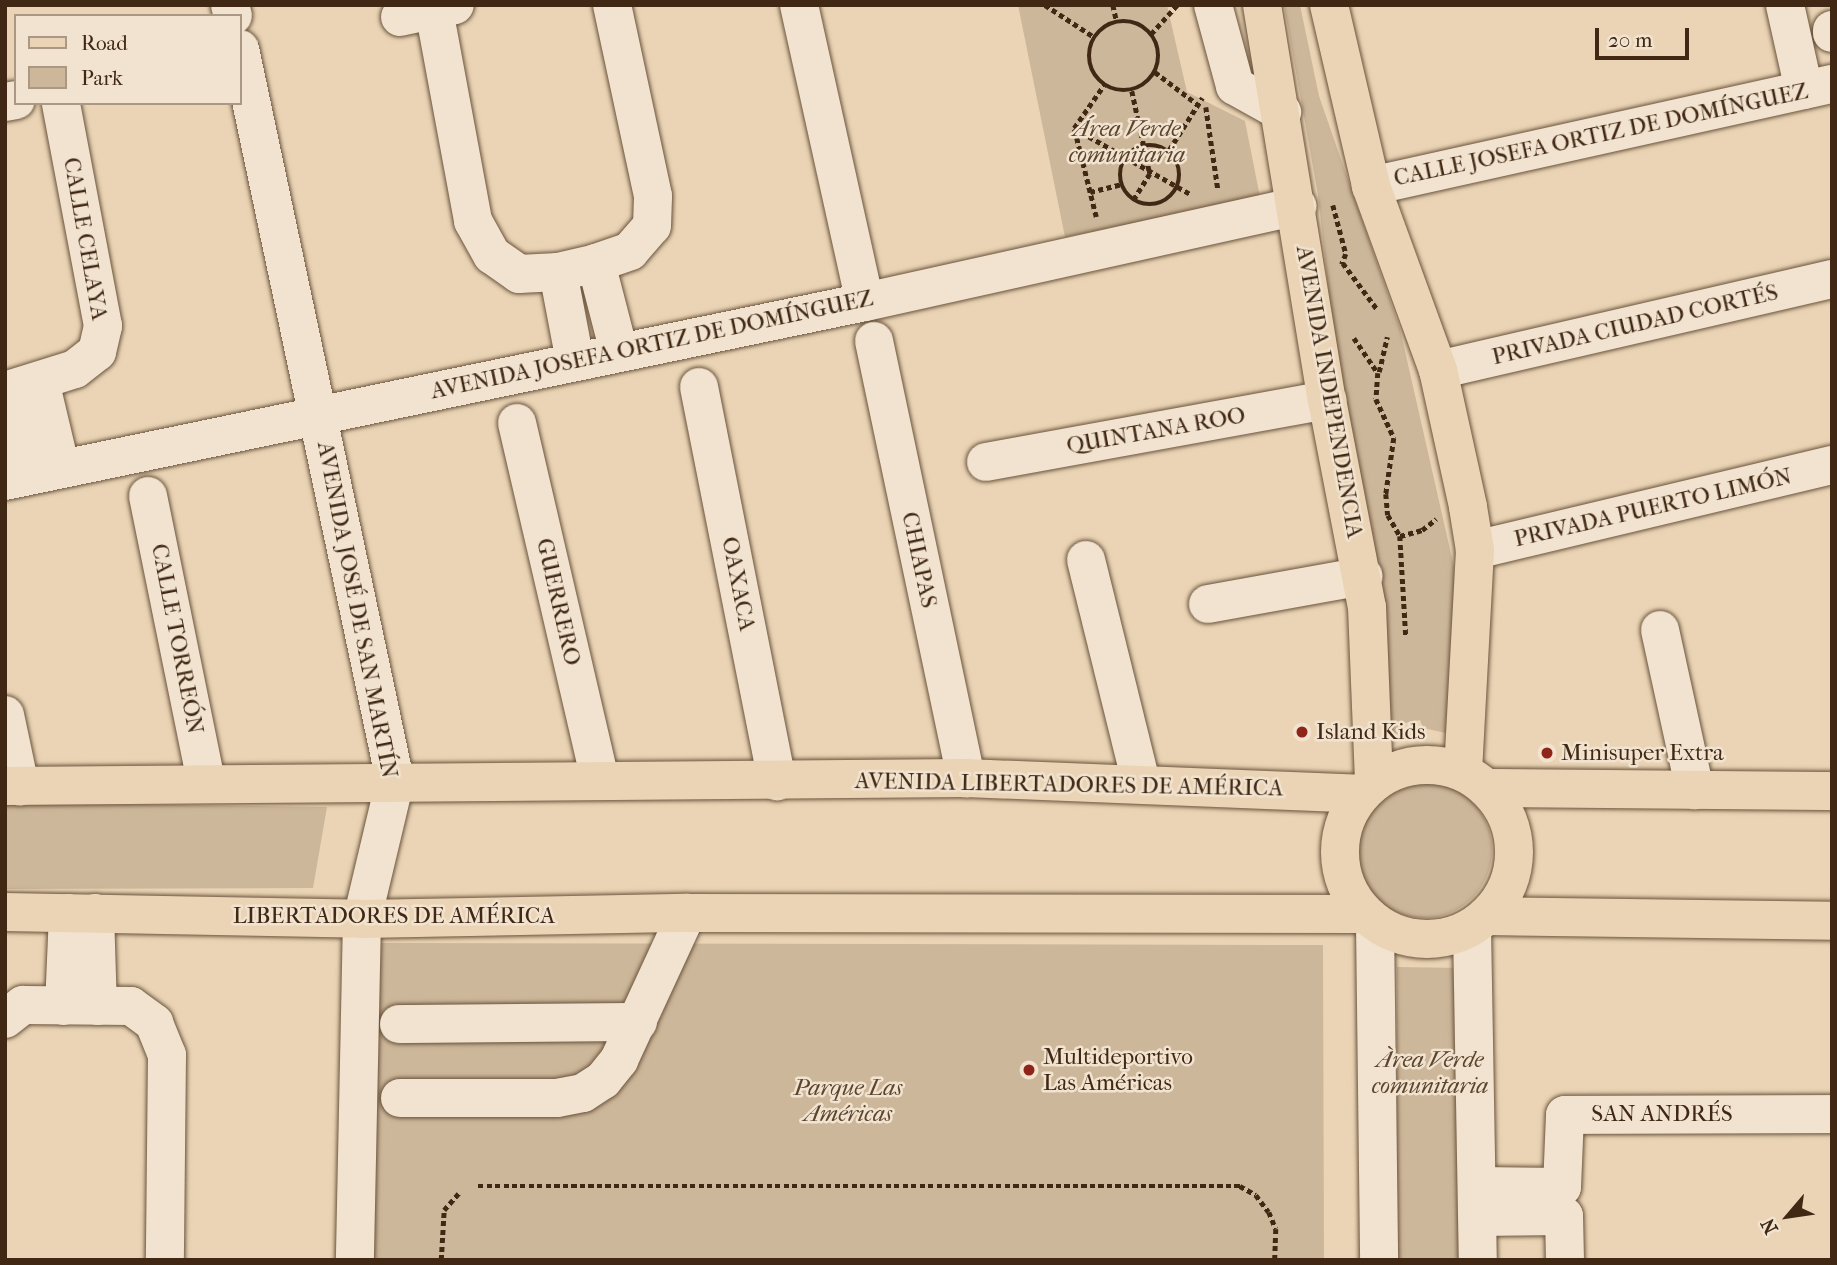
<!DOCTYPE html>
<html>
<head>
<meta charset="utf-8">
<style>
  body { margin:0 }
  #map { position:relative; width:1837px; height:1265px; overflow:hidden; background:#ead4b5; font-family:"IM FELL French Canon",serif }
  div>[style] { position:absolute }
  .green>* { inset:0; background:#cdb79a }
  .round { border-radius:50% }
  .path>* { height:4.5px; margin-top:-2.25px; transform-origin:0; background:repeating-linear-gradient(90deg,#402814 0 5px,transparent 0 8.5px) }
  .path>.ring { margin:-2.25px; padding:0; box-sizing:content-box; background:none; border:4.5px solid #402814; border-radius:50% }
  .roads { filter:drop-shadow(0 0 2px #6a533c) drop-shadow(0 0 2px #6a533c) }
  .minor>* { height:38px; margin:-19px; padding:0 19px; transform-origin:19px; border-radius:19px; background:#f1e3cf }
  .major>* { height:38px; margin:-19px; padding:0 19px; transform-origin:19px; border-radius:19px; background:#ead4b5 }
  .major>.ring { margin:-19px; padding:0; box-sizing:content-box; background:none; border:38px solid #ead4b5; border-radius:50% }
  .dots>* { width:19px; height:19px; translate:-50% -50%; box-sizing:border-box; border:4px solid #f1e3cf; border-radius:50% }
  span { translate:-50% -50%; white-space:nowrap; text-align:center; line-height:1.15; -webkit-text-stroke:5px #f1e3cf; paint-order:stroke }
  .park-label { font-size:23px; color:#5c452f; font-style:italic }
  .street-label { font-size:23px; color:#402814 }
  .poi-label { font-size:23px; color:#402814 }
  .left { translate:0 -50%; text-align:left }
  .frame { position:absolute; inset:0; border:7px solid #402814; pointer-events:none }
  .legend { position:absolute; left:14px; top:14px; width:228px; height:91px; box-sizing:border-box; background:#f1e3cf; border:2px solid #aa9884; margin:0; padding:9px 12px; list-style:none; font-size:21px; color:#402814 }
  .legend li { display:flex; align-items:center; gap:14px; height:35px }
  .legend b { width:35px; border:2px solid #aa9884 }
  .north { position:absolute; left:1753px; top:1181px; width:70px; height:70px; -webkit-text-stroke:5px #f1e3cf; paint-order:stroke; rotate:241deg; font-size:19px; font-weight:700; line-height:28px; text-align:center; color:#402814 }
  .north::after { content:''; display:block; margin:auto; width:24px; height:32px; background:#402814; clip-path:polygon(50% 0,100% 100%,50% 72%,0 100%) }
  .scale { position:absolute; left:1595px; top:28px; width:94px; height:32px; box-sizing:border-box; border:4px solid #402814; border-top:0; padding-left:9px; font-size:21px; line-height:24px; white-space:nowrap; color:#402814; -webkit-text-stroke:5px #f1e3cf; paint-order:stroke }
</style>
</head>
<body>
<div id="map">
  <div class="green">
    <div style="clip-path:polygon(1018px 5px,1167px 5px,1187px 92px,1245px 121px,1260px 197px,1065px 237px)"></div>
    <div style="clip-path:polygon(1284px 5px,1300px 5px,1319px 96px,1400px 329px,1454px 567px,1455px 735px,1423px 728px,1420px 720px,1400px 724px,1399px 734px,1378px 732px,1318px 195px)"></div>
    <div class="round" style="left:1356px;top:782px;width:136px;height:136px"></div>
    <div style="clip-path:polygon(5px 803px,327px 807px,313px 888px,5px 889px)"></div>
    <div style="clip-path:polygon(372px 943px,1323px 945px,1324px 1260px,371px 1260px)"></div>
    <div style="clip-path:polygon(1397px 967px,1463px 968px,1463px 1260px,1397px 1260px)"></div>
  </div>
  <div class="path">
    <div style="left:1045px;top:5px;width:59px;rotate:33.1deg"></div>
    <div style="left:1113px;top:5px;width:17px;rotate:77deg"></div>
    <div class="ring" style="left:1089px;top:21px;width:65.5px;height:65.5px"></div>
    <div style="left:1151px;top:34px;width:39px;rotate:-48deg"></div>
    <div style="left:1155px;top:72px;width:53px;rotate:37.3deg"></div>
    <div style="left:1132px;top:91px;width:85px;rotate:77.8deg"></div>
    <div style="left:1150px;top:174px;width:31px;rotate:122deg"></div>
    <div style="left:1206px;top:107px;width:83px;rotate:81.7deg"></div>
    <div style="left:1074px;top:128px;width:133px;rotate:29.6deg"></div>
    <div class="ring" style="left:1120px;top:145px;width:55.5px;height:55.5px"></div>
    <div style="left:1169px;top:150px;width:62px;rotate:-57.6deg"></div>
    <div style="left:1090px;top:192px;width:32px;rotate:-14deg"></div>
    <div style="left:1333px;top:205px;width:51px;rotate:75.1deg"></div>
    <div style="left:1346px;top:254px;width:11px;rotate:112deg"></div>
    <div style="left:1096px;top:217px;width:92px;rotate:-103.9deg"></div>
    <div style="left:1074px;top:128px;width:52px;rotate:-55.1deg"></div>
    <div style="left:1343px;top:263px;width:57px;rotate:53.5deg"></div>
    <div style="left:1354px;top:338px;width:42px;rotate:55.6deg"></div>
    <div style="left:1378px;top:373px;width:26px;rotate:94deg"></div>
    <div style="left:1376px;top:399px;width:43px;rotate:65.2deg"></div>
    <div style="left:1394px;top:438px;width:57px;rotate:98.1deg"></div>
    <div style="left:1386px;top:494px;width:21px;rotate:85deg"></div>
    <div style="left:1388px;top:515px;width:24px;rotate:60deg"></div>
    <div style="left:1400px;top:536px;width:100px;rotate:86.6deg"></div>
    <div style="left:1379px;top:372px;width:36px;rotate:-77deg"></div>
    <div style="left:1400px;top:536px;width:23px;rotate:-15deg"></div>
    <div style="left:1422px;top:530px;width:18px;rotate:-38deg"></div>
    <div style="left:478px;top:1186px;width:762px"></div>
    <div style="left:1240px;top:1186px;width:18px;rotate:29deg"></div>
    <div style="left:1256px;top:1195px;width:21px;rotate:53deg"></div>
    <div style="left:1269px;top:1212px;width:18px;rotate:68deg"></div>
    <div style="left:1276px;top:1229px;width:31px;rotate:92deg"></div>
    <div style="left:441px;top:1260px;width:50px;rotate:-86.6deg"></div>
    <div style="left:444px;top:1210px;width:23px;rotate:-49deg"></div>
  </div>
  <div class="roads">
    <div class="minor">
      <div style="left:230px;top:5px;width:11px;rotate:75deg"></div>
      <div style="left:799px;top:5px;width:304px;rotate:77.5deg"></div>
      <div style="left:1213px;top:5px;width:84px;rotate:74.8deg"></div>
      <div style="left:1235px;top:86px;width:54px;rotate:29deg"></div>
      <div style="left:1785px;top:5px;width:87px;rotate:77.4deg"></div>
      <div style="left:434px;top:10px;width:215px;rotate:79.5deg"></div>
      <div style="left:473px;top:221px;width:39px;rotate:61deg"></div>
      <div style="left:492px;top:255px;width:33px;rotate:35deg"></div>
      <div style="left:519px;top:274px;width:39px;rotate:-3deg"></div>
      <div style="left:558px;top:272px;width:39px;rotate:-13deg"></div>
      <div style="left:596px;top:263px;width:36px;rotate:-19deg"></div>
      <div style="left:630px;top:251px;width:33px;rotate:-49deg"></div>
      <div style="left:652px;top:226px;width:30px;rotate:-88deg"></div>
      <div style="left:653px;top:196px;width:195px;rotate:-102.1deg"></div>
      <div style="left:400px;top:17px;width:56px;rotate:-12.3deg"></div>
      <div style="left:1832px;top:30px;width:3px;rotate:90deg"></div>
      <div style="left:240px;top:49px;width:748px;rotate:78.04deg"></div>
      <div style="left:395px;top:781px;width:142px;rotate:103.4deg"></div>
      <div style="left:362px;top:919px;width:341px;rotate:91.2deg"></div>
      <div style="left:5px;top:102px;width:11px;rotate:-10deg"></div>
      <div style="left:1371px;top:186px;width:472px;rotate:-12.5deg"></div>
      <div style="left:596px;top:263px;width:92px;rotate:75.5deg"></div>
      <div style="left:558px;top:272px;width:91px;rotate:79.2deg"></div>
      <div style="left:874px;top:341px;width:447px;rotate:78.1deg"></div>
      <div style="left:1438px;top:370px;width:404px;rotate:-13deg"></div>
      <div style="left:40px;top:381px;width:90px;rotate:76.6deg"></div>
      <div style="left:699px;top:387px;width:402px;rotate:78.8deg"></div>
      <div style="left:8px;top:390px;width:88px;rotate:75.5deg"></div>
      <div style="left:5px;top:391px;width:73px;rotate:-17.4deg"></div>
      <div style="left:75px;top:369px;width:28px;rotate:-38deg"></div>
      <div style="left:97px;top:352px;width:27px;rotate:-77deg"></div>
      <div style="left:103px;top:326px;width:227px;rotate:-100.7deg"></div>
      <div style="left:517px;top:423px;width:367px;rotate:76.9deg"></div>
      <div style="left:986px;top:462px;width:347px;rotate:-10.3deg"></div>
      <div style="left:5px;top:481px;width:878px;rotate:-11.76deg"></div>
      <div style="left:865px;top:302px;width:443px;rotate:-12.5deg"></div>
      <div style="left:148px;top:496px;width:292px;rotate:78.5deg"></div>
      <div style="left:1475px;top:550px;width:367px;rotate:-13.4deg"></div>
      <div style="left:1086px;top:560px;width:230px;rotate:76.1deg"></div>
      <div style="left:1208px;top:604px;width:158px;rotate:-10.2deg"></div>
      <div style="left:1660px;top:630px;width:164px;rotate:77.7deg"></div>
      <div style="left:5px;top:715px;width:73px;rotate:78.1deg"></div>
      <div style="left:95px;top:913px;width:93px;rotate:88.2deg"></div>
      <div style="left:1375px;top:923px;width:337px;rotate:89.3deg"></div>
      <div style="left:1472px;top:928px;width:332px;rotate:89deg"></div>
      <div style="left:64px;top:1006px;width:93px;rotate:-87.5deg"></div>
      <div style="left:5px;top:1019px;width:23px;rotate:-38deg"></div>
      <div style="left:23px;top:1005px;width:108px;rotate:0.5deg"></div>
      <div style="left:131px;top:1006px;width:29px;rotate:36deg"></div>
      <div style="left:154px;top:1023px;width:35px;rotate:68deg"></div>
      <div style="left:167px;top:1055px;width:205px;rotate:90.6deg"></div>
      <div style="left:399px;top:1024px;width:239px;rotate:-0.5deg"></div>
      <div style="left:400px;top:1098px;width:157px"></div>
      <div style="left:557px;top:1098px;width:26px;rotate:-11deg"></div>
      <div style="left:583px;top:1093px;width:24px;rotate:-33deg"></div>
      <div style="left:603px;top:1080px;width:26px;rotate:-51deg"></div>
      <div style="left:619px;top:1060px;width:162px;rotate:-65.2deg"></div>
      <div style="left:1478px;top:1186px;width:84px;rotate:0.7deg"></div>
      <div style="left:1562px;top:1187px;width:72px;rotate:-87.6deg"></div>
      <div style="left:1565px;top:1115px;width:267px;rotate:-0.2deg"></div>
      <div style="left:1478px;top:1217px;width:86px;rotate:-0.7deg"></div>
      <div style="left:1564px;top:1216px;width:44px;rotate:88.7deg"></div>
    </div>
    <div class="major">
      <div style="left:1262px;top:5px;width:400px;rotate:80.7deg"></div>
      <div style="left:1327px;top:400px;width:211px;rotate:79.1deg"></div>
      <div style="left:1367px;top:607px;width:175px;rotate:87.7deg"></div>
      <div style="left:1329px;top:5px;width:186px;rotate:76.9deg"></div>
      <div style="left:1371px;top:186px;width:196px;rotate:70deg"></div>
      <div style="left:1438px;top:370px;width:140px;rotate:77.6deg"></div>
      <div style="left:1468px;top:507px;width:44px;rotate:80.8deg"></div>
      <div style="left:1475px;top:550px;width:222px;rotate:93.1deg"></div>
      <div class="ring" style="left:1340px;top:765px;width:136px;height:136px"></div>
      <div style="left:5px;top:786px;width:961px;rotate:-0.48deg"></div>
      <div style="left:966px;top:778px;width:394px;rotate:2.3deg"></div>
      <div style="left:1487px;top:788px;width:345px;rotate:0.5deg"></div>
      <div style="left:5px;top:912px;width:357px;rotate:1.1deg"></div>
      <div style="left:362px;top:919px;width:325px;rotate:-1.1deg"></div>
      <div style="left:687px;top:913px;width:677px;rotate:0.08deg"></div>
      <div style="left:1488px;top:916px;width:344px;rotate:0.8deg"></div>
    </div>
  </div>
  <div class="dots">
    <div style="left:1302px;top:732px;background:#8f2418"></div>
    <div style="left:1547px;top:753px;background:#8f2418"></div>
    <div style="left:1029px;top:1070px;background:#8f2418"></div>
  </div>
  <div class="park-label">
    <span style="left:1127px;top:142px">Área Verde<br>comunitaria</span>
    <span style="left:1430px;top:1073px">Àrea Verde<br>comunitaria</span>
    <span style="left:848px;top:1101px">Parque Las<br>Américas</span>
  </div>
  <div class="street-label">
    <span style="left:1601px;top:135px;rotate:-12deg">CALLE JOSEFA ORTIZ DE DOMÍNGUEZ</span>
    <span style="left:85px;top:239px;rotate:80deg">CALLE CELAYA</span>
    <span style="left:1635px;top:325px;rotate:-13deg">PRIVADA CIUDAD CORTÉS</span>
    <span style="left:652px;top:345px;rotate:-12deg">AVENIDA JOSEFA ORTIZ DE DOMÍNGUEZ</span>
    <span style="left:1329px;top:392px;rotate:80deg">AVENIDA INDEPENDENCIA</span>
    <span style="left:1156px;top:431px;rotate:-10deg">QUINTANA ROO</span>
    <span style="left:1653px;top:508px;rotate:-13deg">PRIVADA PUERTO LIMÓN</span>
    <span style="left:919px;top:560px;rotate:78deg">CHIAPAS</span>
    <span style="left:738px;top:584px;rotate:79deg">OAXACA</span>
    <span style="left:558px;top:602px;rotate:77deg">GUERRERO</span>
    <span style="left:357px;top:610px;rotate:79deg">AVENIDA JOSÉ DE SAN MARTÍN</span>
    <span style="left:177px;top:639px;rotate:79deg">CALLE TORREÓN</span>
    <span style="left:1069px;top:785px;rotate:1deg">AVENIDA LIBERTADORES DE AMÉRICA</span>
    <span style="left:394px;top:916px">LIBERTADORES DE AMÉRICA</span>
    <span style="left:1662px;top:1114px">SAN ANDRÉS</span>
  </div>
  <div class="poi-label">
    <span class="left" style="left:1316px;top:732px">Island Kids</span>
    <span class="left" style="left:1561px;top:753px">Minisuper Extra</span>
    <span class="left" style="left:1043px;top:1070px">Multideportivo<br>Las Américas</span>
  </div>
  <div class="frame"></div>
  <ul class="legend">
  <li><b style="height:9px;background:#ead4b5"></b>Road</li>
  <li><b style="height:19px;background:#cdb79a"></b>Park</li>
  </ul>
  <div class="north">N</div>
  <div class="scale">20 m</div>
</div>
</body>
</html>
